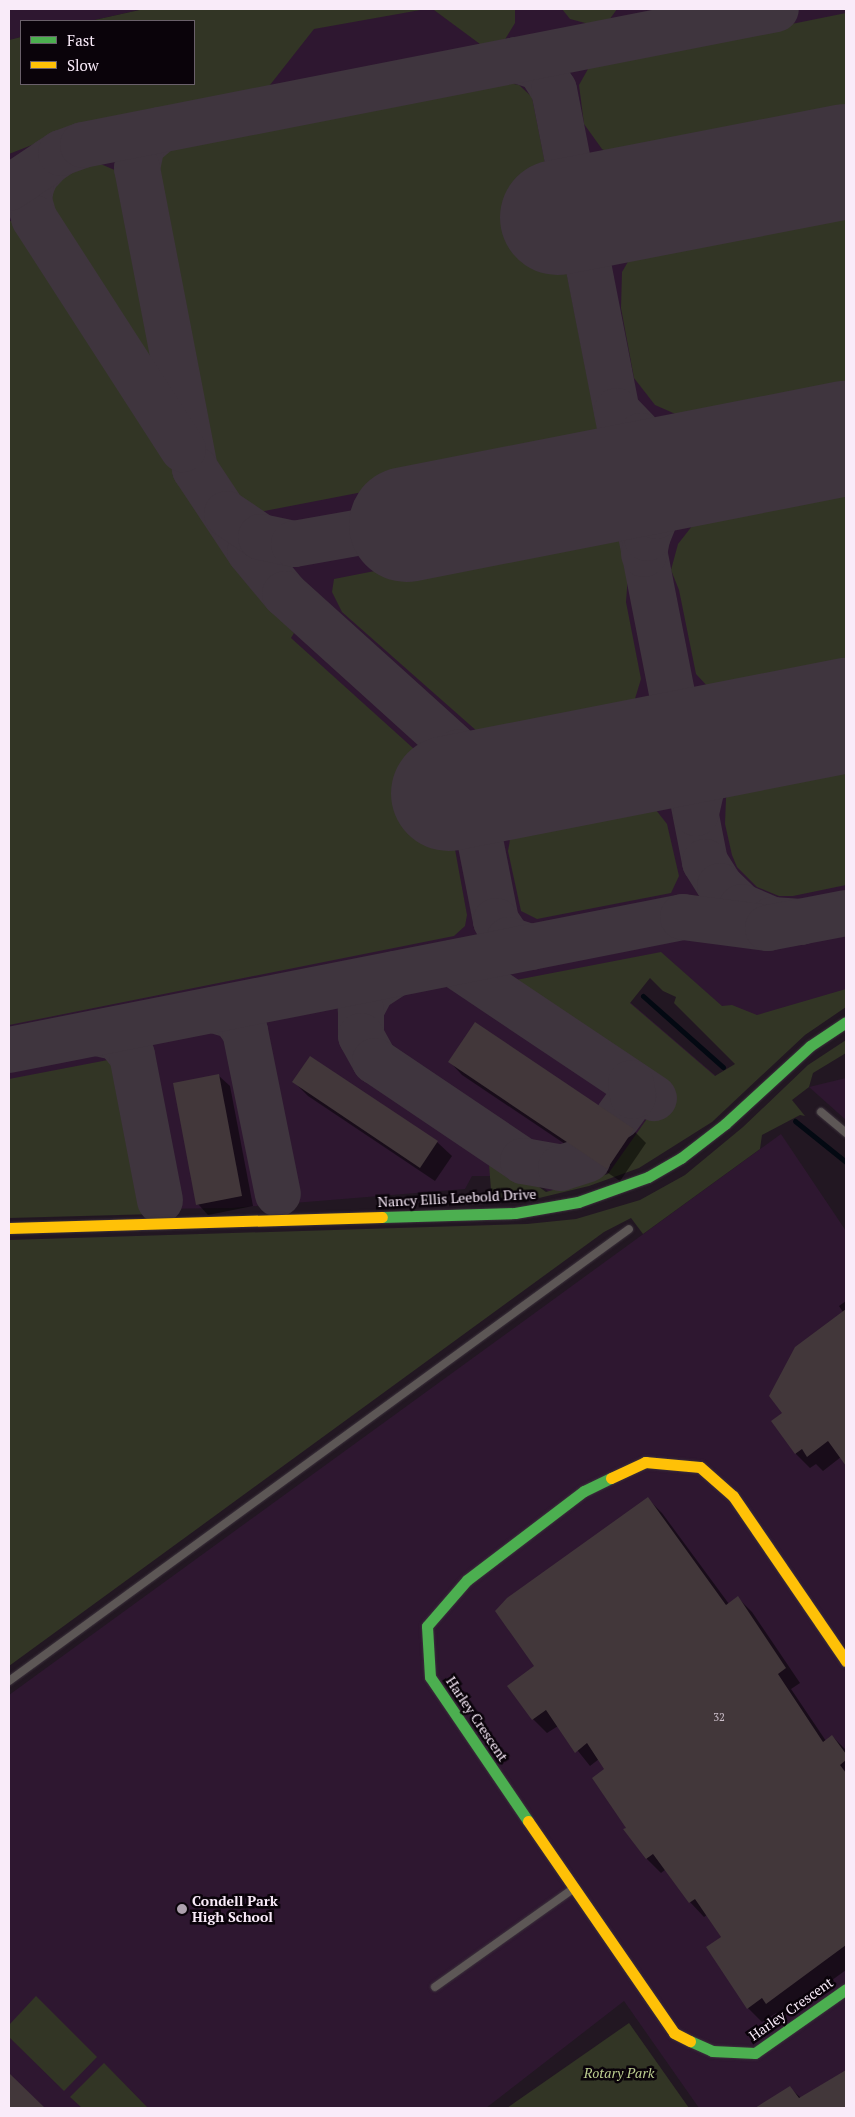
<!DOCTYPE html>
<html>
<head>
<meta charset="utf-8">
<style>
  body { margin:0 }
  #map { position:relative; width:855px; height:2117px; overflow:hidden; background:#221722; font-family:"PT Serif",serif }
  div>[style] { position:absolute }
  .built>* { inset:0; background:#2e1730 }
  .green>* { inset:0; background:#323525 }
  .shadow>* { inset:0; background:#0007 }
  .stream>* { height:5px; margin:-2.5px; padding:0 2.5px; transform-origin:2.5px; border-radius:2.5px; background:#030912 }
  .taxiway>* { height:46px; margin:-23px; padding:0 23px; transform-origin:23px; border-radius:23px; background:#3f353e }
  .runway>* { height:115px; margin:-57.5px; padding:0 57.5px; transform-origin:57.5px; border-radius:57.5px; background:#3f353e }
  .building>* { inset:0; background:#42373a }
  .roads { filter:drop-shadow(0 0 1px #3b313b) drop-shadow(0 0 1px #3b313b) }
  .lane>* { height:8px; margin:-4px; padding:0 4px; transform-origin:4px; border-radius:4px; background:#5d5756 }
  .fast>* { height:11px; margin:-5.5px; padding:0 5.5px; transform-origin:5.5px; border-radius:5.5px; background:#4caf50 }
  .slow>* { height:11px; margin:-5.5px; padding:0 5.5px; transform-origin:5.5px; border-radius:5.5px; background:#ffc107 }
  .dots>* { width:14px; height:14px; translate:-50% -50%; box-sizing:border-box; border:2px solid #0a030a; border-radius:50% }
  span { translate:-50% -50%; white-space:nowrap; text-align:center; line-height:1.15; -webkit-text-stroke:5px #0a030a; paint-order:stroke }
  .number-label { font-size:11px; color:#cbbec9 }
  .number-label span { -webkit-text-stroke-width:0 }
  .street-label { font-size:14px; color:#f9ebf9 }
  .poi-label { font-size:14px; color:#f9ebf9; font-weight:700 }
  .left { translate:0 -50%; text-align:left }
  .park-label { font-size:14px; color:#bcce90; font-style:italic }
  .frame { position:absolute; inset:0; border:10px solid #f9ebf9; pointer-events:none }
  .legend { position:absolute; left:20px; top:20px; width:175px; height:65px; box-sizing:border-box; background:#0a030a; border:1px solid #6a606a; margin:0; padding:6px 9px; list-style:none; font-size:15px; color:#f9ebf9 }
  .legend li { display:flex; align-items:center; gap:10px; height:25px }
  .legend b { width:25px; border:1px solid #6a606a }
</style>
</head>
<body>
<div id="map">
  <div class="built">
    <div style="clip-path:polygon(9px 9px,144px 9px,90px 21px,21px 21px,21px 37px,9px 40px)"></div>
    <div style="clip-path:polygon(285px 9px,846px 9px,846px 996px,737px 1062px,677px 996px,650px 977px,630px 1002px,715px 1075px,689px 1126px,620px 1168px,549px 1192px,539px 1184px,499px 1188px,493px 1176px,472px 1176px,465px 1189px,232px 1208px,148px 1209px,9px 1155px,9px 107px,194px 84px)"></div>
    <div style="clip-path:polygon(846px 1078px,846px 1120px,809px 1087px)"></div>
    <div style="clip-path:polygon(781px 1134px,846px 1231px,846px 2108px,699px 2108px,624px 2001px,486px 2108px,9px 2108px,9px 1695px)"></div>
  </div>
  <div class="green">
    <div style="clip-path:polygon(144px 9px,426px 9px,314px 29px,266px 90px,70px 130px,9px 154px,9px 40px,21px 37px,21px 84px,194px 84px,194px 21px,90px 21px)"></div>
    <div style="clip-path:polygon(428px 9px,515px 9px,515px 23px,504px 41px,484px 47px,434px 10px)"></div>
    <div style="clip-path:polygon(562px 9px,617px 9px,607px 23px,593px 25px,570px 19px)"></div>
    <div style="clip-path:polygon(846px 13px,846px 132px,737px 153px,639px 167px,620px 161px,602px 149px,584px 124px,579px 85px,588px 69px,600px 63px)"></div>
    <div style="clip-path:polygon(499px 81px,519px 85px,532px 97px,599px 436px,596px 447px,249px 514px,228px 495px,213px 474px,154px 180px,157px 161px,165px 151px,181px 144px)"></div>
    <div style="clip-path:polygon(96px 162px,117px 171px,126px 186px,167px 396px,47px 215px,47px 195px,57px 177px,80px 164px)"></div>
    <div style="clip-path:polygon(846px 191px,846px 398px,723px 422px,680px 416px,655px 405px,634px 378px,621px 308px,622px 272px,636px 248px,666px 228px)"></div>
    <div style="clip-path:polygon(16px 217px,270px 608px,294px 633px,291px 638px,424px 758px,417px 760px,429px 836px,452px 833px,467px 915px,465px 926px,454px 936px,9px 1025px,9px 222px)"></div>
    <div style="clip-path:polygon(846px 478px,846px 670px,729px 692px,710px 689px,696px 674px,679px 590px,671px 570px,678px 544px,696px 521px,719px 503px)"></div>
    <div style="clip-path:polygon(610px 525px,620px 534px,628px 575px,626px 602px,641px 679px,634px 702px,616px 714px,487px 740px,342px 612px,332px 592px,334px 579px)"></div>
    <div style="clip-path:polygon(846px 763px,846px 885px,793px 896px,779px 896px,757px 887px,737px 867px,732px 855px,725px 824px,726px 798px,738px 785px,756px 778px)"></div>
    <div style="clip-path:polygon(637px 804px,656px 810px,667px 824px,679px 876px,671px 893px,537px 919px,521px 911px,508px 851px,511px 834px,525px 827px)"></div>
    <div style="clip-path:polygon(evenodd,661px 952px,722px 1006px,732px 1005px,757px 1015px,846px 989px,846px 1007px,805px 1035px,712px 1122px,639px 1168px,589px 1186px,535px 1199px,507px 1202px,495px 1197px,491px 1190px,489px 1164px,505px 1162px,546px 1192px,608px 1174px,663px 1096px,509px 991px,516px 980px,661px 952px,650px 978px,663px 991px,676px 997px,674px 1003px,735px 1064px,715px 1076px,630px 1003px,650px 978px)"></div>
    <div style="clip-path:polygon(846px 1040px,846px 1053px,813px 1073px,809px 1087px,792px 1100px,805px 1116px,800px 1115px,762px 1135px,760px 1149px,643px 1234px,631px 1218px,604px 1232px,9px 1666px,9px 1240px,527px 1224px,576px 1219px,640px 1200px,685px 1175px,743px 1127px,808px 1065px)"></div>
    <div style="clip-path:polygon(113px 1059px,119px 1059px,127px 1067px,155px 1214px,9px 1218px,9px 1079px)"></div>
    <div style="clip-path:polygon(36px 1996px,97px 2057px,64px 2091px,9px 2037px,9px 2025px)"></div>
    <div style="clip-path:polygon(629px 2023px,689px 2108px,507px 2108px)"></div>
    <div style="clip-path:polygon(104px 2063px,148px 2108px,82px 2108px,70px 2097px)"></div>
  </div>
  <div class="shadow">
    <div style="clip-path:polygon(450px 1062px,633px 1130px,646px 1143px,620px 1181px,462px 1075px)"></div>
    <div style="clip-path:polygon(219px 1076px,230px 1086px,253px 1206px,208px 1215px,198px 1204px)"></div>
    <div style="clip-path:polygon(294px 1082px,437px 1142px,452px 1156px,435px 1181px,308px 1096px)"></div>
    <div style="clip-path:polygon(846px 1301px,846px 1464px,841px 1457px,823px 1471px,816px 1464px,810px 1468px,796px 1454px,783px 1414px,843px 1312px,839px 1306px)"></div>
    <div style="clip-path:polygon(648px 1499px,662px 1513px,729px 1604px,738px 1598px,752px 1612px,800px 1683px,791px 1689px,826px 1741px,832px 1736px,846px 1750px,846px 1970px,781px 2017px,776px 2013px,762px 2022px,748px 2008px,722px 1938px,707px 1915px,704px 1917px,690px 1902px,666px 1869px,661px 1873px,647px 1859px,594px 1778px,606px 1769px,599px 1759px,590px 1766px,558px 1726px,547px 1733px,533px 1719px,536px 1666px)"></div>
    <div style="clip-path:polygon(846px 2072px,846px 2108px,771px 2108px,766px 2103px,790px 2088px,801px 2098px)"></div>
    <div style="clip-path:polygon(9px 2074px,44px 2108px,9px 2108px)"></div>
  </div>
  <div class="stream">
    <div style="left:643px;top:996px;width:107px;rotate:41.6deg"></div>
    <div style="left:795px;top:1121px;width:65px;rotate:38.8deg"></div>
  </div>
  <div class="taxiway">
    <div style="left:516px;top:60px;width:25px;rotate:18deg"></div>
    <div style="left:540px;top:68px;width:26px;rotate:58deg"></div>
    <div style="left:554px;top:90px;width:787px;rotate:78.93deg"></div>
    <div style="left:705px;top:862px;width:28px;rotate:58deg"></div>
    <div style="left:720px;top:886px;width:30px;rotate:44deg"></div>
    <div style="left:742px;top:907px;width:33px;rotate:23deg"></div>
    <div style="left:772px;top:920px;width:29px;rotate:4deg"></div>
    <div style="left:160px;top:130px;width:23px;rotate:140deg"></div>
    <div style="left:142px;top:145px;width:24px;rotate:102deg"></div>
    <div style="left:137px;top:168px;width:307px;rotate:79.1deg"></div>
    <div style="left:195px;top:469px;width:100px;rotate:56.5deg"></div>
    <div style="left:250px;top:552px;width:55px;rotate:50.2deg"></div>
    <div style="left:285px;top:594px;width:236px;rotate:42.1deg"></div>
    <div style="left:460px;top:752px;width:13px;rotate:67deg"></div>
    <div style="left:465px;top:764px;width:160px;rotate:78.8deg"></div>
    <div style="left:496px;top:921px;width:23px;rotate:56deg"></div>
    <div style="left:509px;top:940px;width:23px;rotate:18deg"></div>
    <div style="left:49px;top:161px;width:19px;rotate:133deg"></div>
    <div style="left:36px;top:175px;width:13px;rotate:113deg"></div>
    <div style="left:31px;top:187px;width:13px;rotate:99deg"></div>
    <div style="left:29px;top:200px;width:19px;rotate:74deg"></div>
    <div style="left:34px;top:218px;width:275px;rotate:57.2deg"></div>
    <div style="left:9px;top:188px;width:63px;rotate:-33.9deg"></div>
    <div style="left:61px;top:153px;width:23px;rotate:-20deg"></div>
    <div style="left:83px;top:145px;width:706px;rotate:-11.1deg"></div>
    <div style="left:617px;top:411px;width:35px;rotate:46deg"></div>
    <div style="left:641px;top:436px;width:36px;rotate:28deg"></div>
    <div style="left:673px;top:453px;width:36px;rotate:11deg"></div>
    <div style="left:708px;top:460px;width:25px;rotate:-5deg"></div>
    <div style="left:227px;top:514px;width:41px;rotate:34.1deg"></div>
    <div style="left:261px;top:537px;width:34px;rotate:12deg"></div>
    <div style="left:294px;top:544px;width:114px;rotate:-10.1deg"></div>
    <div style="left:644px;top:554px;width:16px;rotate:-79deg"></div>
    <div style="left:647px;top:538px;width:24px;rotate:-68deg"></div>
    <div style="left:656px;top:516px;width:32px;rotate:-54deg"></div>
    <div style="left:675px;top:490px;width:24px;rotate:-38deg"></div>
    <div style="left:694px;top:475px;width:35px;rotate:-18deg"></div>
    <div style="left:727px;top:464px;width:122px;rotate:-12.3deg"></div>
    <div style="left:696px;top:813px;width:40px;rotate:-77deg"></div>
    <div style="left:705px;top:774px;width:21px;rotate:-55deg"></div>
    <div style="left:717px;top:757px;width:20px;rotate:-41deg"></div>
    <div style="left:732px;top:744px;width:27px;rotate:-22deg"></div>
    <div style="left:757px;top:734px;width:91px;rotate:-12.1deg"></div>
    <div style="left:452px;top:963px;width:243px;rotate:33.8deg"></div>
    <div style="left:395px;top:974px;width:27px;rotate:147deg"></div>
    <div style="left:372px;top:989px;width:24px;rotate:118deg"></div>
    <div style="left:361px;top:1010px;width:26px;rotate:90deg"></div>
    <div style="left:361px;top:1036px;width:29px;rotate:61deg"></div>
    <div style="left:375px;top:1061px;width:179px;rotate:34deg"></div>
    <div style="left:523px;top:1161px;width:39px;rotate:10deg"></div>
    <div style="left:561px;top:1168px;width:28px;rotate:-18deg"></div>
    <div style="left:213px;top:1010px;width:22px;rotate:16deg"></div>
    <div style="left:234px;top:1016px;width:19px;rotate:54deg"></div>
    <div style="left:245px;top:1031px;width:166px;rotate:78.6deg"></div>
    <div style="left:97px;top:1033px;width:22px;rotate:13deg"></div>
    <div style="left:118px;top:1038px;width:22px;rotate:51deg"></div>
    <div style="left:132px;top:1055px;width:148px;rotate:79.1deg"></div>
    <div style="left:9px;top:1050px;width:687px;rotate:-11.16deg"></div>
    <div style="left:683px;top:917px;width:86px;rotate:7.4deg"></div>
    <div style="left:768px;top:928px;width:79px;rotate:-10.9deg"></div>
    <div style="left:618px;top:1117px;width:26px;rotate:-54deg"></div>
    <div style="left:633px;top:1096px;width:13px;rotate:-99deg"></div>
  </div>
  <div class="runway">
    <div style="left:557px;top:217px;width:294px;rotate:-11deg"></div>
    <div style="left:406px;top:524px;width:448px;rotate:-11.1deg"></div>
    <div style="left:448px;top:793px;width:406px;rotate:-11.1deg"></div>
  </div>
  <div class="building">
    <div style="clip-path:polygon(475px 1022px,634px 1129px,607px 1169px,448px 1062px)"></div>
    <div style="clip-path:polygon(310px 1056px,438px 1141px,420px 1168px,292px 1082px)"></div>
    <div style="clip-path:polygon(219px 1074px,242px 1196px,196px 1205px,173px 1083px)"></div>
    <div style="clip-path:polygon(846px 1309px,846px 1466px,828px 1441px,807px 1457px,802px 1449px,795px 1454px,771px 1421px,782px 1413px,769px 1396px,795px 1347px)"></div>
    <div style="clip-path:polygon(648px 1497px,726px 1605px,738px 1596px,786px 1668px,778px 1674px,823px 1742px,832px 1735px,846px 1754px,846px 1760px,840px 1765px,846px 1773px,846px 1945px,766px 2004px,762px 1998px,747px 2009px,706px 1947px,721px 1937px,695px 1899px,689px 1903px,653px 1854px,646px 1859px,623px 1829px,626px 1828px,592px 1778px,604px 1769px,587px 1743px,575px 1753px,546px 1710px,532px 1720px,507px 1686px,534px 1666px,495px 1611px,507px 1598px)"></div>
    <div style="clip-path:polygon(846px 2070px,846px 2108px,755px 2108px,790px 2086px,799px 2098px)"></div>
    <div style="clip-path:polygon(9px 2073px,45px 2108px,9px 2108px)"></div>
  </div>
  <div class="roads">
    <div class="lane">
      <div style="left:821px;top:1112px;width:33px;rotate:40deg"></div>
      <div style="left:9px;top:1681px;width:767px;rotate:-36.09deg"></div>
      <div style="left:435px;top:1987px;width:169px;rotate:-35.4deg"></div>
    </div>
    <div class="fast">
      <div style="left:382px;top:1217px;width:133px;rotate:-1.7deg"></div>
      <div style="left:515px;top:1213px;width:64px;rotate:-9.9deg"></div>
      <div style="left:578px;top:1202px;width:74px;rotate:-19.7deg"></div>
      <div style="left:648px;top:1177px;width:38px;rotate:-30deg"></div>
      <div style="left:681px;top:1158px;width:56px;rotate:-37.7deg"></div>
      <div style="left:725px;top:1124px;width:115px;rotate:-42.5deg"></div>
      <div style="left:810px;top:1046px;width:43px;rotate:-33.7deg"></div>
      <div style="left:528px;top:1821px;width:174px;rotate:-124.2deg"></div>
      <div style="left:430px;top:1677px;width:51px;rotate:-93.4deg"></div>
      <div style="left:427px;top:1626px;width:61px;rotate:-49deg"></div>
      <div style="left:467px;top:1580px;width:147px;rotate:-37.3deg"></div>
      <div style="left:584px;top:1491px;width:30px;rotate:-26deg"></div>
      <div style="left:690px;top:2041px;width:24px;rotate:24deg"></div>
      <div style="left:712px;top:2051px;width:43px;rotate:2.7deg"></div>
      <div style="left:755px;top:2053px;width:111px;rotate:-35.1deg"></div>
    </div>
    <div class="slow">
      <div style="left:9px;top:1228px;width:373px;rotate:-1.7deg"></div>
      <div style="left:611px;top:1478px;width:38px;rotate:-25deg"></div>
      <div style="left:645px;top:1462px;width:55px;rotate:5.2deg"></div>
      <div style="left:700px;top:1467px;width:44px;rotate:41.3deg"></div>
      <div style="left:733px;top:1496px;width:200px;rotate:55.6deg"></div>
      <div style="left:528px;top:1821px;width:257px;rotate:55.4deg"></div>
      <div style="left:674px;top:2033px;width:18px;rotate:27deg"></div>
    </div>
  </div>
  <div class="dots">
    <div style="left:182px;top:1909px;background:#aea1ae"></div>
  </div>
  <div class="number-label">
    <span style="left:719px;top:1717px">32</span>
  </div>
  <div class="street-label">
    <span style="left:457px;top:1198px;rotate:-3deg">Nancy Ellis Leebold Drive</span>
    <span style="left:477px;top:1719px;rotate:56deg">Harley Crescent</span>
    <span style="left:791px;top:2009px;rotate:-35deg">Harley Crescent</span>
  </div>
  <div class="poi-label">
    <span class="left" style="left:192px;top:1909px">Condell Park<br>High School</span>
  </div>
  <div class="park-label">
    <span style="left:619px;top:2073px">Rotary Park</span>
  </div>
  <div class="frame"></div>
  <ul class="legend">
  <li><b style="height:6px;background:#4caf50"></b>Fast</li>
  <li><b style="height:6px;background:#ffc107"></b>Slow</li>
  </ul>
</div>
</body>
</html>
